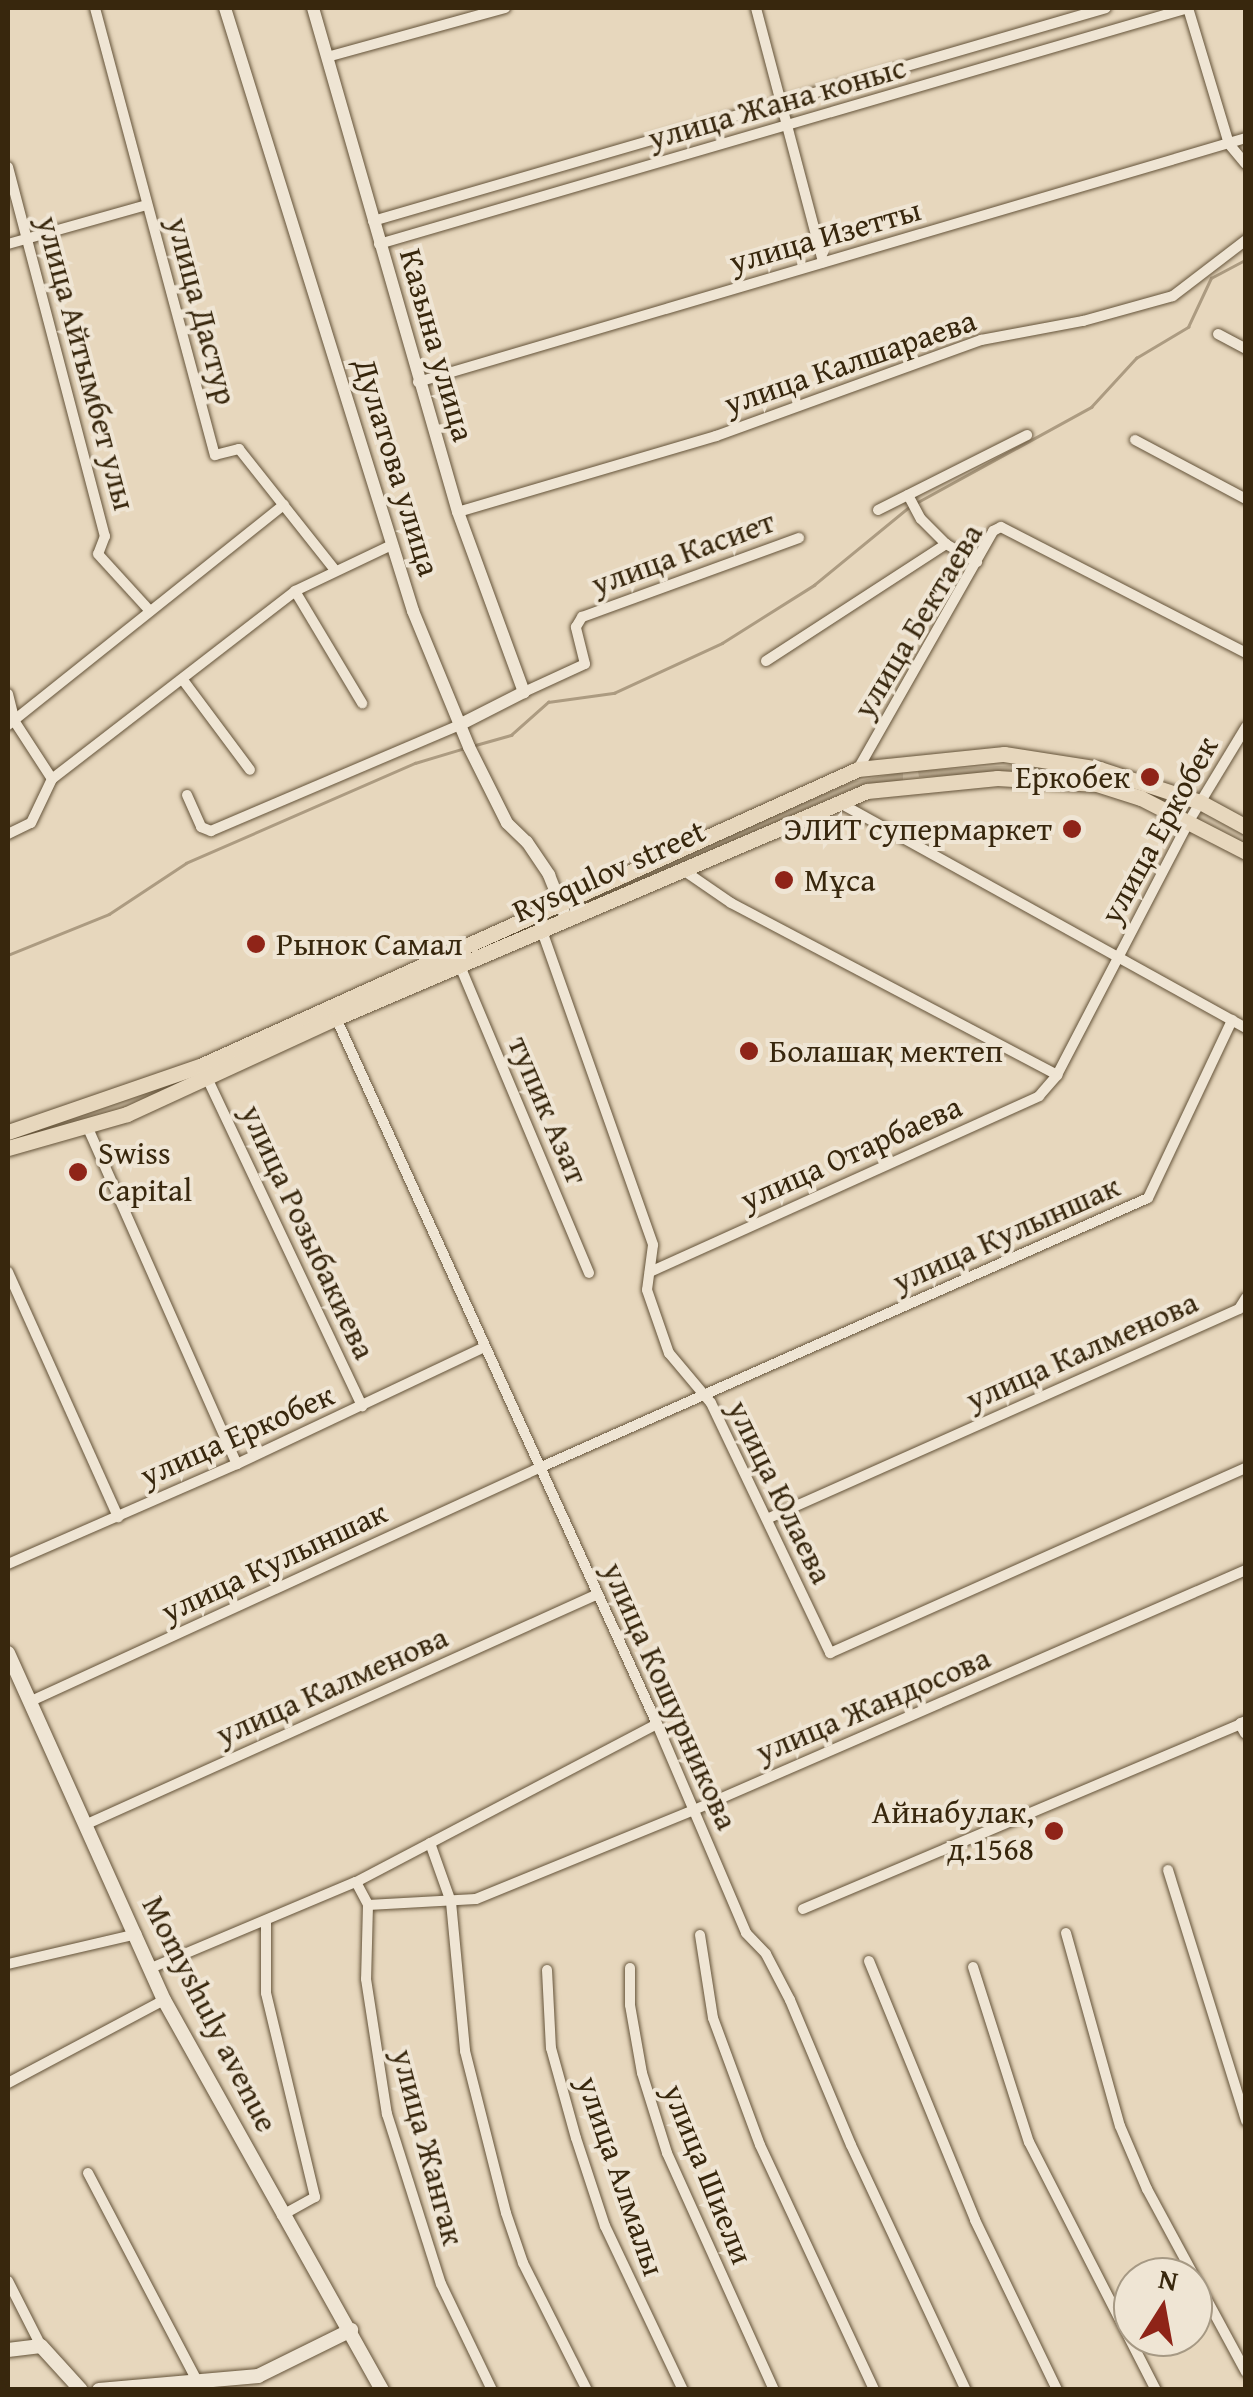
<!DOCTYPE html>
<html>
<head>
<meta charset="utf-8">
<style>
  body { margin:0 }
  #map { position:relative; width:1253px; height:2397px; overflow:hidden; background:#e7d7bd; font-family:"Gentium Book Plus",serif }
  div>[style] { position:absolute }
  .green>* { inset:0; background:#c9b99f }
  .stream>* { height:2.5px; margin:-1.25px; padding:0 1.25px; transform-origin:1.25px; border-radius:1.25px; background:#ac9b81 }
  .roads { filter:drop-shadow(0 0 2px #645339) drop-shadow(0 0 2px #645339) }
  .minor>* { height:10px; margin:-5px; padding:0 5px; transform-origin:5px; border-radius:5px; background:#efe5d4 }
  .tertiary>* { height:12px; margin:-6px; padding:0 6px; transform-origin:6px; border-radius:6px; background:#efe5d4 }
  .secondary>* { height:14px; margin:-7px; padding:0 7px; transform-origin:7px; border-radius:7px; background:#efe5d4 }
  .primary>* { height:15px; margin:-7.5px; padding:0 7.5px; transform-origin:7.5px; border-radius:7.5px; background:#e7d7bd }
  .dots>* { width:28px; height:28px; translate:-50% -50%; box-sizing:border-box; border:5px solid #efe5d4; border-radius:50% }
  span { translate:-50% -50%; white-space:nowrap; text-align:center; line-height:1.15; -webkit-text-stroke:8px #efe5d4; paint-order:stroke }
  .street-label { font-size:32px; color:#38270d }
  .poi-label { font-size:32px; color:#38270d }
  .right { translate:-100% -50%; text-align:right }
  .left { translate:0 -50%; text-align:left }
  .frame { position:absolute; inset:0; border:10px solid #38270d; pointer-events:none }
  .north { position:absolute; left:1113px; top:2257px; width:100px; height:100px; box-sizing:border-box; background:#efe5d4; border:2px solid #a69984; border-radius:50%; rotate:11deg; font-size:28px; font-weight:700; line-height:40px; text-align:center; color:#38270d }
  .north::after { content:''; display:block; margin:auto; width:35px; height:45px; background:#8f2418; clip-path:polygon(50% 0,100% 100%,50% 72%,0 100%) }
</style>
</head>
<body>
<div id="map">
  <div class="green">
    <div style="clip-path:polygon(1030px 764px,1099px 774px,1190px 805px,1187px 813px,1097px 778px,1031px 771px,919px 777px,918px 771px)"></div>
    <div style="clip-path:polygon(903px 772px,903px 780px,854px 788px,573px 910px,570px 904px,852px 782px)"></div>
  </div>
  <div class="stream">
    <div style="left:916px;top:503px;width:200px;rotate:-28.7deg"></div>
    <div style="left:1091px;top:407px;width:67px;rotate:-47.4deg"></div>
    <div style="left:1136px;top:358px;width:61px;rotate:-30.8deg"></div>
    <div style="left:1188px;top:327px;width:54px;rotate:-64.9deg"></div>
    <div style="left:1211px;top:278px;width:40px;rotate:-28deg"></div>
    <div style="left:472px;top:746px;width:41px;rotate:-15.8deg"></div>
    <div style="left:511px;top:735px;width:50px;rotate:-41.7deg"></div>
    <div style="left:548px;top:702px;width:67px;rotate:-7.8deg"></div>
    <div style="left:614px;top:693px;width:119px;rotate:-24.8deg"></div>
    <div style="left:722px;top:643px;width:109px;rotate:-32.2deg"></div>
    <div style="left:814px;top:585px;width:123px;rotate:-39.4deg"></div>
    <div style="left:8px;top:955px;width:109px;rotate:-22.1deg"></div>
    <div style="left:109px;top:914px;width:92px;rotate:-33.5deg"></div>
    <div style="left:186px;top:863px;width:250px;rotate:-23.6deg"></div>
    <div style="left:415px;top:763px;width:52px;rotate:-16.7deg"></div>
  </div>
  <div class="roads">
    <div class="minor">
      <div style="left:95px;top:8px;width:463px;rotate:75deg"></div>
      <div style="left:215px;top:455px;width:25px;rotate:-14deg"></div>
      <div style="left:239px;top:449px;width:153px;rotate:51.6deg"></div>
      <div style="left:756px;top:8px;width:263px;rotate:75.2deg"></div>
      <div style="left:327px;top:57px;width:185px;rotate:-15.4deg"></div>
      <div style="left:8px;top:167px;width:382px;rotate:75.3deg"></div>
      <div style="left:105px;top:536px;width:19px;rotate:111deg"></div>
      <div style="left:98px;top:554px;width:77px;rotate:47.6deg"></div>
      <div style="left:373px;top:221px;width:763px;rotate:-16.2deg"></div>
      <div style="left:8px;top:244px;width:144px;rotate:-15.7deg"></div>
      <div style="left:379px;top:244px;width:843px;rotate:-16.26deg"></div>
      <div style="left:1188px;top:8px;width:142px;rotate:73.2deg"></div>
      <div style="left:1229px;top:144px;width:26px;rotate:50deg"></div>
      <div style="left:1218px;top:334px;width:32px;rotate:28deg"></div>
      <div style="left:418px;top:382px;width:863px;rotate:-16.42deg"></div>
      <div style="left:1135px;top:440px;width:126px;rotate:28deg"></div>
      <div style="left:908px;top:495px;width:27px;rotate:62deg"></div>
      <div style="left:921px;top:519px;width:35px;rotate:45deg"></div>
      <div style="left:946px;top:544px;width:36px;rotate:30deg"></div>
      <div style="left:878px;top:510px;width:167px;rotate:-26.7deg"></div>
      <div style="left:458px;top:512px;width:269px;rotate:-16.4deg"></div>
      <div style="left:716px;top:436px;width:282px;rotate:-19.9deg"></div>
      <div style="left:981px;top:340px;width:104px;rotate:-10.6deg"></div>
      <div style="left:1083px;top:321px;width:93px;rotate:-15.5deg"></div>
      <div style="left:1173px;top:296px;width:92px;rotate:-37.5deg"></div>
      <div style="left:295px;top:591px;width:131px;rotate:59.1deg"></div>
      <div style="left:766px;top:661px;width:215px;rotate:-33deg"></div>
      <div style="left:183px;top:680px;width:112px;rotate:53.3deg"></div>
      <div style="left:524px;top:692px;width:67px;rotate:-24.7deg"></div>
      <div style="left:585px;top:664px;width:38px;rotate:-104deg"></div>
      <div style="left:576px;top:627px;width:12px;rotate:-59deg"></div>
      <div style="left:582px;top:617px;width:231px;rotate:-20deg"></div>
      <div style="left:8px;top:694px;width:29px;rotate:76deg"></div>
      <div style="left:15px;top:722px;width:68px;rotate:57deg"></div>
      <div style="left:8px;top:725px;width:353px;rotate:-38.6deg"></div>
      <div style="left:858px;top:769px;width:274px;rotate:-60.4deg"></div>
      <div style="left:993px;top:531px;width:9px;rotate:-27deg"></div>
      <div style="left:1001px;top:527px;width:276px;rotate:27.2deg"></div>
      <div style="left:187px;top:795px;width:35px;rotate:66deg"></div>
      <div style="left:201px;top:827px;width:11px;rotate:22deg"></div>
      <div style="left:211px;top:831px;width:270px;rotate:-23.1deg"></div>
      <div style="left:840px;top:803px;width:464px;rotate:29deg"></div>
      <div style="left:8px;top:834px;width:25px;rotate:-26deg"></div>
      <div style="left:31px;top:823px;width:49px;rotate:-64.5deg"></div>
      <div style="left:52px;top:779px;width:307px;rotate:-37.7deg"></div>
      <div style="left:295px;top:591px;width:107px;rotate:-25.4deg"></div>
      <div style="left:683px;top:870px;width:58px;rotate:34.5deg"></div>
      <div style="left:731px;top:903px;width:369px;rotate:27.8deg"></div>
      <div style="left:542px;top:931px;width:333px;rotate:70.5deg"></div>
      <div style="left:653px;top:1245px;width:45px;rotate:97.6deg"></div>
      <div style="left:647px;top:1290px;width:67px;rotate:70.8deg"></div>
      <div style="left:669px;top:1353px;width:65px;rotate:50deg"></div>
      <div style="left:711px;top:1403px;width:277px;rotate:64.5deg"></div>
      <div style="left:830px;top:1653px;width:455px;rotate:-24deg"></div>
      <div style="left:460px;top:966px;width:333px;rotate:67.2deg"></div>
      <div style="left:336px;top:1018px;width:776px;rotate:65.55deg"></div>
      <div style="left:657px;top:1724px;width:227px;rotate:66.9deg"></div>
      <div style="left:746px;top:1933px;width:29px;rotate:46deg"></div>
      <div style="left:766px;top:1954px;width:52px;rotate:62.4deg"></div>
      <div style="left:790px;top:2000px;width:157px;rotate:67.2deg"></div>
      <div style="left:851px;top:2145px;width:271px;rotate:64.9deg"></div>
      <div style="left:208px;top:1080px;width:361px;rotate:64.7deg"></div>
      <div style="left:87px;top:1126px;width:370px;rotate:66.1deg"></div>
      <div style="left:8px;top:1272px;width:269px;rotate:65.8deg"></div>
      <div style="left:650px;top:1272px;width:427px;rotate:-24.3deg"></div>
      <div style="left:1039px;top:1096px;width:28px;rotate:-49deg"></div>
      <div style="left:1057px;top:1075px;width:286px;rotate:-62.5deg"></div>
      <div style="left:1189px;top:821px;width:110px;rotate:-58.8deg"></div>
      <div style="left:769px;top:1518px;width:514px;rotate:-23.97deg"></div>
      <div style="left:1239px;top:1309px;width:13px;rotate:-58deg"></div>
      <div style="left:8px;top:1564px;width:250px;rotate:-23.6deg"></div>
      <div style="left:237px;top:1464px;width:274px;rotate:-25.3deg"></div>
      <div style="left:29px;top:1702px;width:561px;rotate:-24.65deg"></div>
      <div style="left:539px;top:1468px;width:666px;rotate:-23.91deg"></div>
      <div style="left:1148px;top:1198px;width:197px;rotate:-64.7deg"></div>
      <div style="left:87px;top:1824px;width:560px;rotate:-24.23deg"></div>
      <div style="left:430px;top:1843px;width:63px;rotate:70.4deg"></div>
      <div style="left:451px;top:1902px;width:150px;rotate:84.6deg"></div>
      <div style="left:465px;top:2051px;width:167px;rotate:75.8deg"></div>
      <div style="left:506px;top:2213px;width:53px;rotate:71.2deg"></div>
      <div style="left:523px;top:2263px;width:142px;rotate:63.3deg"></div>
      <div style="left:1168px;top:1870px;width:263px;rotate:72.7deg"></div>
      <div style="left:356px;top:1882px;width:26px;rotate:62deg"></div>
      <div style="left:368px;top:1905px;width:108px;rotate:-3.2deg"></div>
      <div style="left:476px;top:1899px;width:235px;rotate:-22.2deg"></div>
      <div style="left:694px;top:1810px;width:602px;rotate:-23.5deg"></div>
      <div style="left:368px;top:1905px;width:74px;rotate:91.5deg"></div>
      <div style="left:366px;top:1979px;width:137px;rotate:81.2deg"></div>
      <div style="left:387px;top:2114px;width:178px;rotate:72.4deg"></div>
      <div style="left:441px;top:2284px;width:118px;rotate:64.3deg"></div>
      <div style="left:803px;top:1909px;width:475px;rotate:-22.9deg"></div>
      <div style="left:266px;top:1922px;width:71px;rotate:90deg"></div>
      <div style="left:266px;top:1993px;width:210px;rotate:76.5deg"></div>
      <div style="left:315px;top:2197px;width:38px;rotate:151deg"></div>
      <div style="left:1066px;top:1933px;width:200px;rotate:74.4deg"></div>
      <div style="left:1120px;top:2126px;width:69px;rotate:66.8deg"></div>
      <div style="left:1147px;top:2189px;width:208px;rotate:61.6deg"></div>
      <div style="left:700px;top:1935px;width:84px;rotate:81.1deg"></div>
      <div style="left:713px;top:2018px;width:135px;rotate:69.7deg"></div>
      <div style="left:760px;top:2145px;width:270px;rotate:65deg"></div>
      <div style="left:869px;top:1961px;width:280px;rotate:67.7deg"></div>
      <div style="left:975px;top:2220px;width:189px;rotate:64.2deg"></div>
      <div style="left:8px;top:1964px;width:132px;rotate:-13.1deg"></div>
      <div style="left:973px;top:1967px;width:184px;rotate:72.3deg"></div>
      <div style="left:1029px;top:2142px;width:279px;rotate:62.9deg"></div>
      <div style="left:151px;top:1968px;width:222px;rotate:-22.8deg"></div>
      <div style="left:356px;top:1882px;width:340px;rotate:-27.7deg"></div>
      <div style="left:630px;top:1968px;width:37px;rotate:90deg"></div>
      <div style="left:630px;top:2005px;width:69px;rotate:80deg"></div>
      <div style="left:642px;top:2073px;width:84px;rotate:72.6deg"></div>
      <div style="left:667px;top:2153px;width:260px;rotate:65.7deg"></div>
      <div style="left:547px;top:1970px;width:78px;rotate:87.1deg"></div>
      <div style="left:551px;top:2048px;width:93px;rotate:74.5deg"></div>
      <div style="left:576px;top:2138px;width:93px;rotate:71.8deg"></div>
      <div style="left:605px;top:2226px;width:182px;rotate:64.6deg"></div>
      <div style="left:8px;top:2083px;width:177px;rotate:-28deg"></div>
      <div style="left:88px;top:2173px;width:235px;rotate:62.3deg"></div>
      <div style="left:8px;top:2281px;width:73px;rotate:63.1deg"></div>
    </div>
    <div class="tertiary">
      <div style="left:225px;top:8px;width:632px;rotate:72.68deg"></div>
      <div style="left:413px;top:611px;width:147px;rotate:67.6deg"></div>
      <div style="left:469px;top:747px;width:85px;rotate:63.4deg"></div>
      <div style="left:507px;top:823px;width:28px;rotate:44deg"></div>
      <div style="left:527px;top:842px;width:40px;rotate:56deg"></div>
      <div style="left:549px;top:875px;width:48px;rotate:68.2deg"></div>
      <div style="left:313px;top:8px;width:524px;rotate:73.95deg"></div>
      <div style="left:458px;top:512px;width:192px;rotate:69.9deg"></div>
      <div style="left:524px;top:692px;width:73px;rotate:153.1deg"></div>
      <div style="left:1246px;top:1722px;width:5px;rotate:158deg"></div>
      <div style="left:1241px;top:1724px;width:10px;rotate:61deg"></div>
    </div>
    <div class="secondary">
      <div style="left:8px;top:1653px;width:380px;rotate:65.8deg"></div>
      <div style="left:164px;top:2000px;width:447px;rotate:60.8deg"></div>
      <div style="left:8px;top:2350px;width:33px;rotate:-7deg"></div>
      <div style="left:41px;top:2346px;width:59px;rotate:47.7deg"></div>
      <div style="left:99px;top:2390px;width:160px;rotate:-5deg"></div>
      <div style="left:258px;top:2376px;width:104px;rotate:-26.3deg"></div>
    </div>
    <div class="primary">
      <div style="left:8px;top:1132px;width:203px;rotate:-19deg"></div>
      <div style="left:200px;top:1066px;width:722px;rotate:-24.29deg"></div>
      <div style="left:858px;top:769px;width:147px;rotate:-5.9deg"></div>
      <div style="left:1004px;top:754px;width:97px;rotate:8.9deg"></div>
      <div style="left:1100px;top:769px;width:105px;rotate:18.3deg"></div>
      <div style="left:1200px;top:802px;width:52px;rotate:28.5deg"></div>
      <div style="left:8px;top:1148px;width:124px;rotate:-15.9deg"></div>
      <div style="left:127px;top:1114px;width:230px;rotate:-24.7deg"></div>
      <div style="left:336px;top:1018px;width:577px;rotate:-23.15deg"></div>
      <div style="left:867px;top:791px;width:131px;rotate:-5.7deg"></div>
      <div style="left:997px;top:778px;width:100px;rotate:3.4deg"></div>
      <div style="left:1097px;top:784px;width:46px;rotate:17.7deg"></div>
      <div style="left:1141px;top:798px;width:118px;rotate:27.2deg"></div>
    </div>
  </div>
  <div class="dots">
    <div style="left:1150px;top:777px;background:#8f2418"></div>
    <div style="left:1072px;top:829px;background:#8f2418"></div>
    <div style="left:784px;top:880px;background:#8f2418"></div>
    <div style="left:256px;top:944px;background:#8f2418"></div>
    <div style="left:749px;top:1051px;background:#8f2418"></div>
    <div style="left:78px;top:1172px;background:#8f2418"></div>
    <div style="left:1054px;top:1831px;background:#8f2418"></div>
  </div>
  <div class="street-label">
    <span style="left:777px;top:103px;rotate:-16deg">улица Жана коныс</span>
    <span style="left:825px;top:236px;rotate:-16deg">улица Изетты</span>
    <span style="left:202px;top:311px;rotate:75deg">улица Дастур</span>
    <span style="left:437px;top:345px;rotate:74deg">Казына улица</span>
    <span style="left:850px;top:362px;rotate:-19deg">улица Калшараева</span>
    <span style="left:86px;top:363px;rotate:75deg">улица Айтымбет улы</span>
    <span style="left:397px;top:467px;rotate:73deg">Дулатова улица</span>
    <span style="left:683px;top:553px;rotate:-20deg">улица Касиет</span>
    <span style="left:918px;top:621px;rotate:-59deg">улица Бектаева</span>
    <span style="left:1159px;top:830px;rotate:-61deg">улица Еркобек</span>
    <span style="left:609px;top:871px;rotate:-24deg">Rysqulov street</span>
    <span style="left:548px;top:1110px;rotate:67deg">тупик Азат</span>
    <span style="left:851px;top:1153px;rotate:-24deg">улица Отарбаева</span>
    <span style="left:308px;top:1232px;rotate:65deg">улица Розыбакиева</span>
    <span style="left:1006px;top:1234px;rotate:-24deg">улица Кулыншак</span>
    <span style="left:1082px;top:1351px;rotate:-24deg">улица Калменова</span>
    <span style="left:237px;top:1435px;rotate:-24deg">улица Еркобек</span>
    <span style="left:780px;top:1492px;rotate:64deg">улица Юлаева</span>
    <span style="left:274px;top:1562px;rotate:-25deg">улица Кулыншак</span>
    <span style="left:332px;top:1686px;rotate:-24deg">улица Калменова</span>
    <span style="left:670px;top:1696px;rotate:66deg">улица Кошурникова</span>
    <span style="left:873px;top:1705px;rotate:-23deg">улица Жандосова</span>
    <span style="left:210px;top:2014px;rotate:63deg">Momyshuly avenue</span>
    <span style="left:428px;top:2147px;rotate:75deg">улица Жангак</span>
    <span style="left:708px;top:2174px;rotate:68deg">улица Шиели</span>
    <span style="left:621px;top:2176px;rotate:71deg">улица Алмалы</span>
  </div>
  <div class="poi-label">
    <span class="right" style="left:1130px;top:777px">Еркобек</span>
    <span class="right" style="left:1052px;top:829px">ЭЛИТ супермаркет</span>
    <span class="left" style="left:804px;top:880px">Мұса</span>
    <span class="left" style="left:276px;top:944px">Рынок Самал</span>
    <span class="left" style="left:769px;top:1051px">Болашақ мектеп</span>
    <span class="left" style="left:98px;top:1172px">Swiss<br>Capital</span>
    <span class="right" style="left:1034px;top:1831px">Айнабулак,<br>д.1568</span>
  </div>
  <div class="frame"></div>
  <div class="north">N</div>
</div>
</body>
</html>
